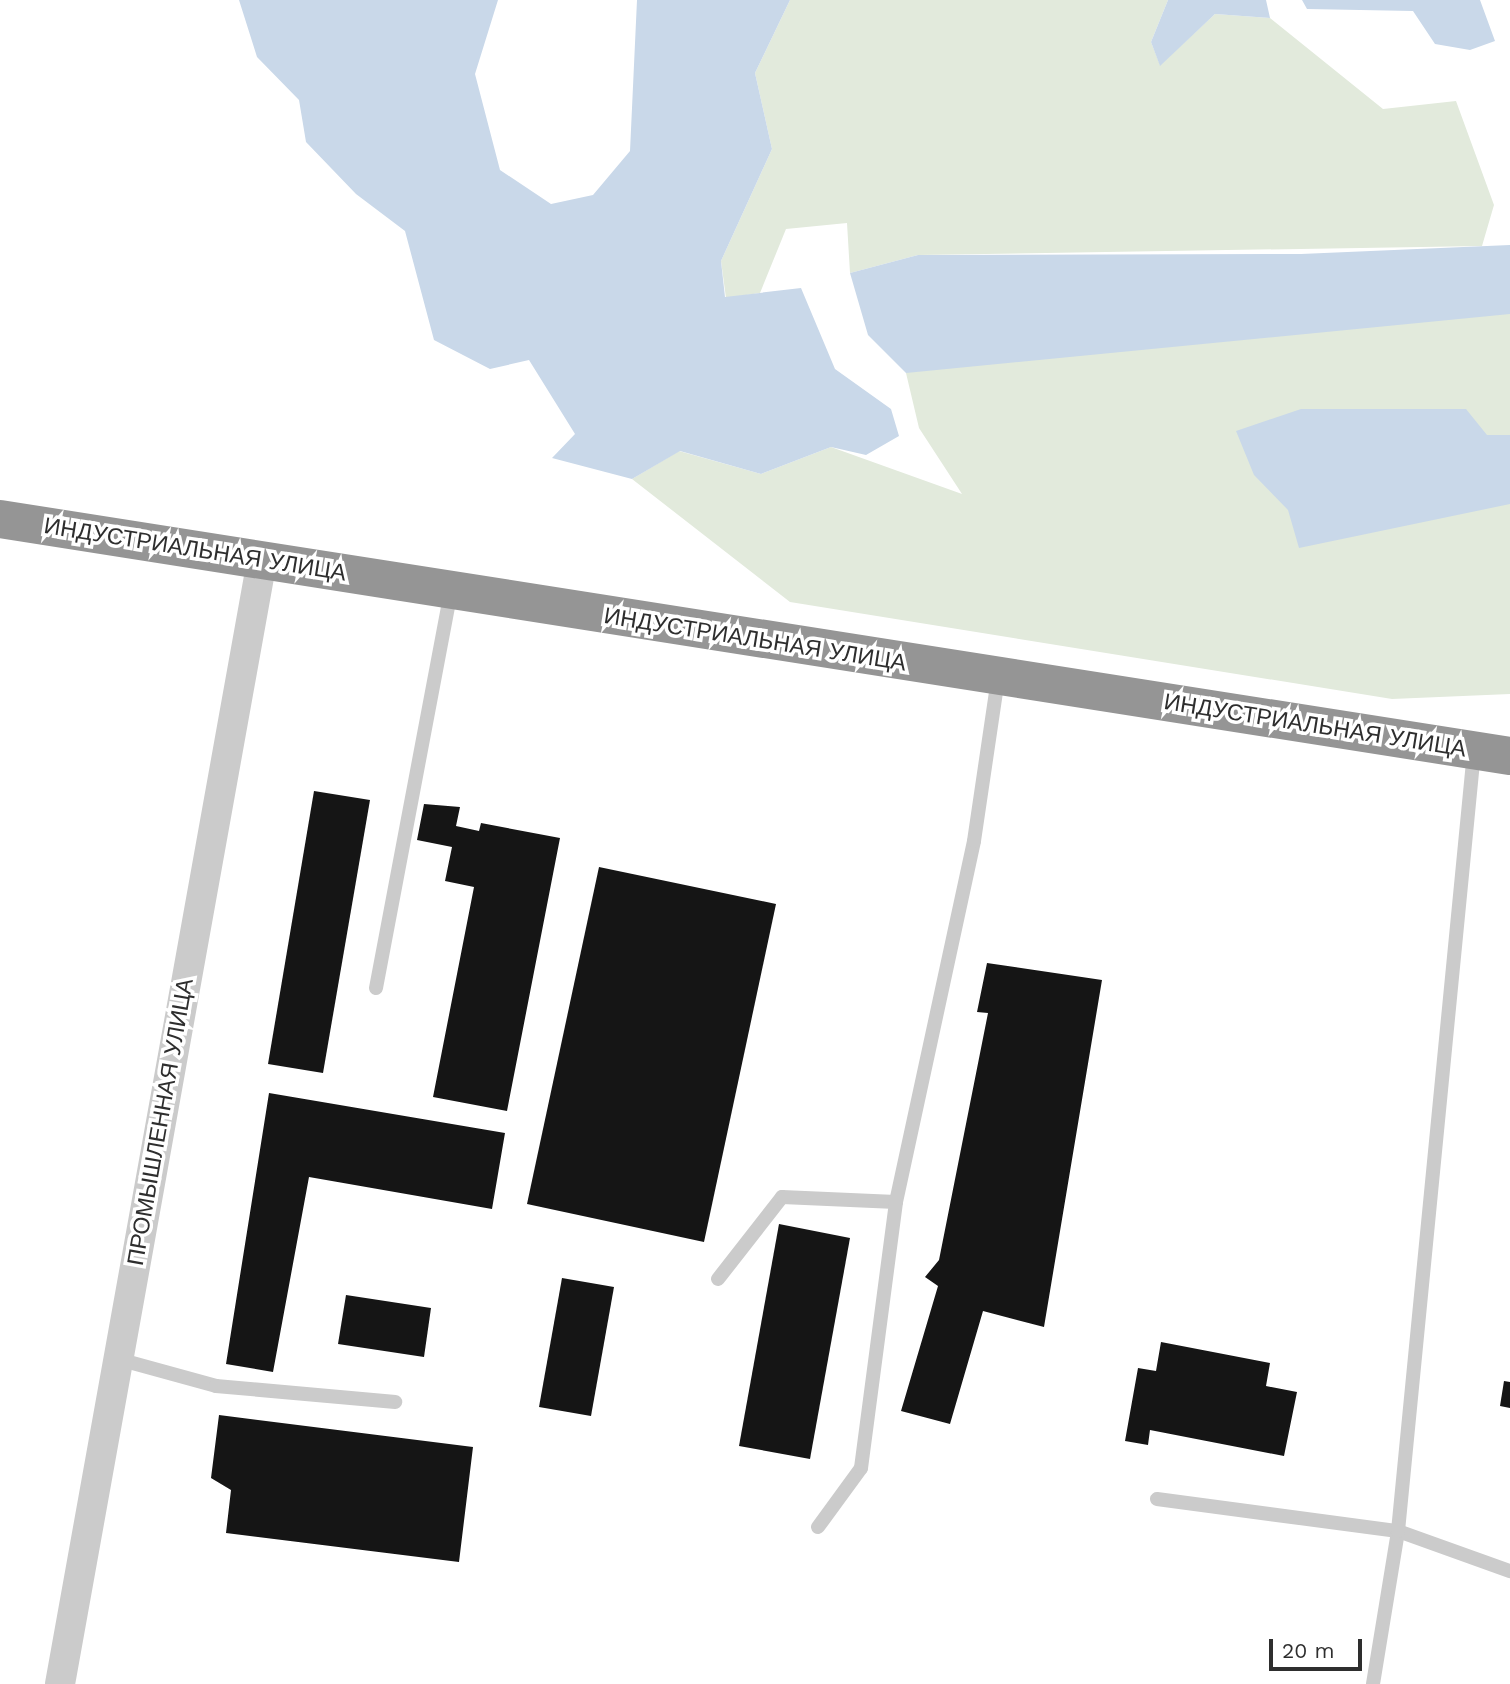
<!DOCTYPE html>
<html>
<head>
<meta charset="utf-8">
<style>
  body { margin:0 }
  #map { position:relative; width:1510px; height:1684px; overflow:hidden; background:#fff; font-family:"Work Sans",sans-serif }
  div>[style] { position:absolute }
  .green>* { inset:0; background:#e2eadc }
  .water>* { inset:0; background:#c9d8e9 }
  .building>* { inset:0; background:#151515 }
  .lane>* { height:14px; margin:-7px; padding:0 7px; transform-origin:7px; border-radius:7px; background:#cbcbcb }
  .street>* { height:30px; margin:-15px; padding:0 15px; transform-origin:15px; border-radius:15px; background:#cbcbcb }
  .highway>* { height:38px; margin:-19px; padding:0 19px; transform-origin:19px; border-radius:19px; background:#959595 }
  span { translate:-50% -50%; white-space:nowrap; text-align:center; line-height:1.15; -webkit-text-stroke:7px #fff; paint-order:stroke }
  .street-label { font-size:23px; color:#2e2e2e }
  .scale { position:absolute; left:1269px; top:1639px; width:93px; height:32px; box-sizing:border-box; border:4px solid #2e2e2e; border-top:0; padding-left:9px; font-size:21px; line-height:24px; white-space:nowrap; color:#2e2e2e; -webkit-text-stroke:5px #fff; paint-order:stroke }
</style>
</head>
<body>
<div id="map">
  <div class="green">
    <div style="clip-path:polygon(790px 0,1168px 0,1151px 42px,1160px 65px,1215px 14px,1270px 18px,1383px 109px,1456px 101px,1494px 205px,1482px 246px,918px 255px,850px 273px,847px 223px,786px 229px,760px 293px,726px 298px,721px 261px,772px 149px,755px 73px)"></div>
    <div style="clip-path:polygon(1510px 282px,1510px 694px,1392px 699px,790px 602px,632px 479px,679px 451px,761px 474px,831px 447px,962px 494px,919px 428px,906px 373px,962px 340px)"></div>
  </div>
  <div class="water">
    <div style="clip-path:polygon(239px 0,498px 0,475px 74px,500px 170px,551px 204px,593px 195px,630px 151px,637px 0,790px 0,755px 73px,772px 149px,721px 261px,725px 297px,801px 288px,835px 369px,891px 409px,899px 436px,866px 455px,831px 447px,761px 474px,680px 451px,632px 479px,552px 458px,575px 434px,529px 360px,490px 369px,434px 340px,405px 231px,356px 194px,306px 142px,299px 100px,257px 57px)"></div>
    <div style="clip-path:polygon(1168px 0,1266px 0,1270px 18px,1215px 14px,1160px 66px,1151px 42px)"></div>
    <div style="clip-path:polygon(1302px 0,1480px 0,1495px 41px,1470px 50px,1435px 44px,1413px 11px,1307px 9px)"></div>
    <div style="clip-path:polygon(1510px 245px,1510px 314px,906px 373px,868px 335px,850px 273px,918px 255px,1301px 254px)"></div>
    <div style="clip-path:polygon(1301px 409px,1466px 409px,1487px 435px,1510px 435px,1510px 504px,1299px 548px,1288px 510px,1254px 475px,1236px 431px)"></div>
  </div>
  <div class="building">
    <div style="clip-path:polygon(314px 791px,370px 800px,323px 1073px,268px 1064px)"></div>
    <div style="clip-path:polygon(424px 804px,460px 807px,456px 826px,479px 831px,481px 823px,560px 838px,507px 1111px,433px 1097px,474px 887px,445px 881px,452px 847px,417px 840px)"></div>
    <div style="clip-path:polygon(599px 867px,776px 904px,704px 1242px,527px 1204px)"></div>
    <div style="clip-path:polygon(987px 963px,1102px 980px,1044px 1327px,983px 1311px,950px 1424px,901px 1411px,938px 1286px,925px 1277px,939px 1260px,988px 1013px,977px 1012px)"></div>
    <div style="clip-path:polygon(269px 1093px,505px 1133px,492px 1209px,309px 1177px,273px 1372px,226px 1364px)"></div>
    <div style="clip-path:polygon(779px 1224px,850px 1238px,810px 1459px,739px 1446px)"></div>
    <div style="clip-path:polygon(562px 1278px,614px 1287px,591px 1416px,539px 1407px)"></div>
    <div style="clip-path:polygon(346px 1295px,431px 1308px,424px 1357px,338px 1344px)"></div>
    <div style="clip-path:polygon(1161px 1342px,1270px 1363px,1266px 1386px,1297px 1392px,1284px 1456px,1150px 1430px,1148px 1445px,1125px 1441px,1138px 1368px,1156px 1371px)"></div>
    <div style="clip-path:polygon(1504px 1381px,1510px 1382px,1510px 1408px,1500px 1406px)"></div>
    <div style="clip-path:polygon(219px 1415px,473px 1447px,459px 1562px,226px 1533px,231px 1490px,211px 1478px)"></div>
  </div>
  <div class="lane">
    <div style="left:376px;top:988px;width:403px;rotate:-79.3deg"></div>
    <div style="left:718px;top:1279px;width:104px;rotate:-52deg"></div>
    <div style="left:782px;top:1197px;width:114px;rotate:2.5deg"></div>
    <div style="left:896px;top:1202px;width:369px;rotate:-77.8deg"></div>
    <div style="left:974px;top:841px;width:165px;rotate:-81.6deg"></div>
    <div style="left:118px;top:1359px;width:102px;rotate:15.4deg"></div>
    <div style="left:216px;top:1386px;width:180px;rotate:5.1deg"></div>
    <div style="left:1157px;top:1499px;width:243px;rotate:7.6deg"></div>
    <div style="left:1398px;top:1531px;width:119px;rotate:19.7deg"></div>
    <div style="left:818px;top:1527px;width:73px;rotate:-53.9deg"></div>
    <div style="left:861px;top:1468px;width:268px;rotate:-82.5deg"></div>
    <div style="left:1373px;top:1684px;width:155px;rotate:-80.7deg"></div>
    <div style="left:1398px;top:1531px;width:783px;rotate:-84.43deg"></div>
  </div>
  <div class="street">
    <div style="left:60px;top:1684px;width:1142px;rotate:-79.81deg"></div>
  </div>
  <div class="highway">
    <div style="left:0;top:519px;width:1528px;rotate:8.92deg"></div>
  </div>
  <div class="street-label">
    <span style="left:195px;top:550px;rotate:9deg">ИНДУСТРИАЛЬНАЯ УЛИЦА</span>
    <span style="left:755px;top:640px;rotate:9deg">ИНДУСТРИАЛЬНАЯ УЛИЦА</span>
    <span style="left:1315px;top:726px;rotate:9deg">ИНДУСТРИАЛЬНАЯ УЛИЦА</span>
    <span style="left:161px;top:1122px;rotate:-80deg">ПРОМЫШЛЕННАЯ УЛИЦА</span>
  </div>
  <div class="scale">20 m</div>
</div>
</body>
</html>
